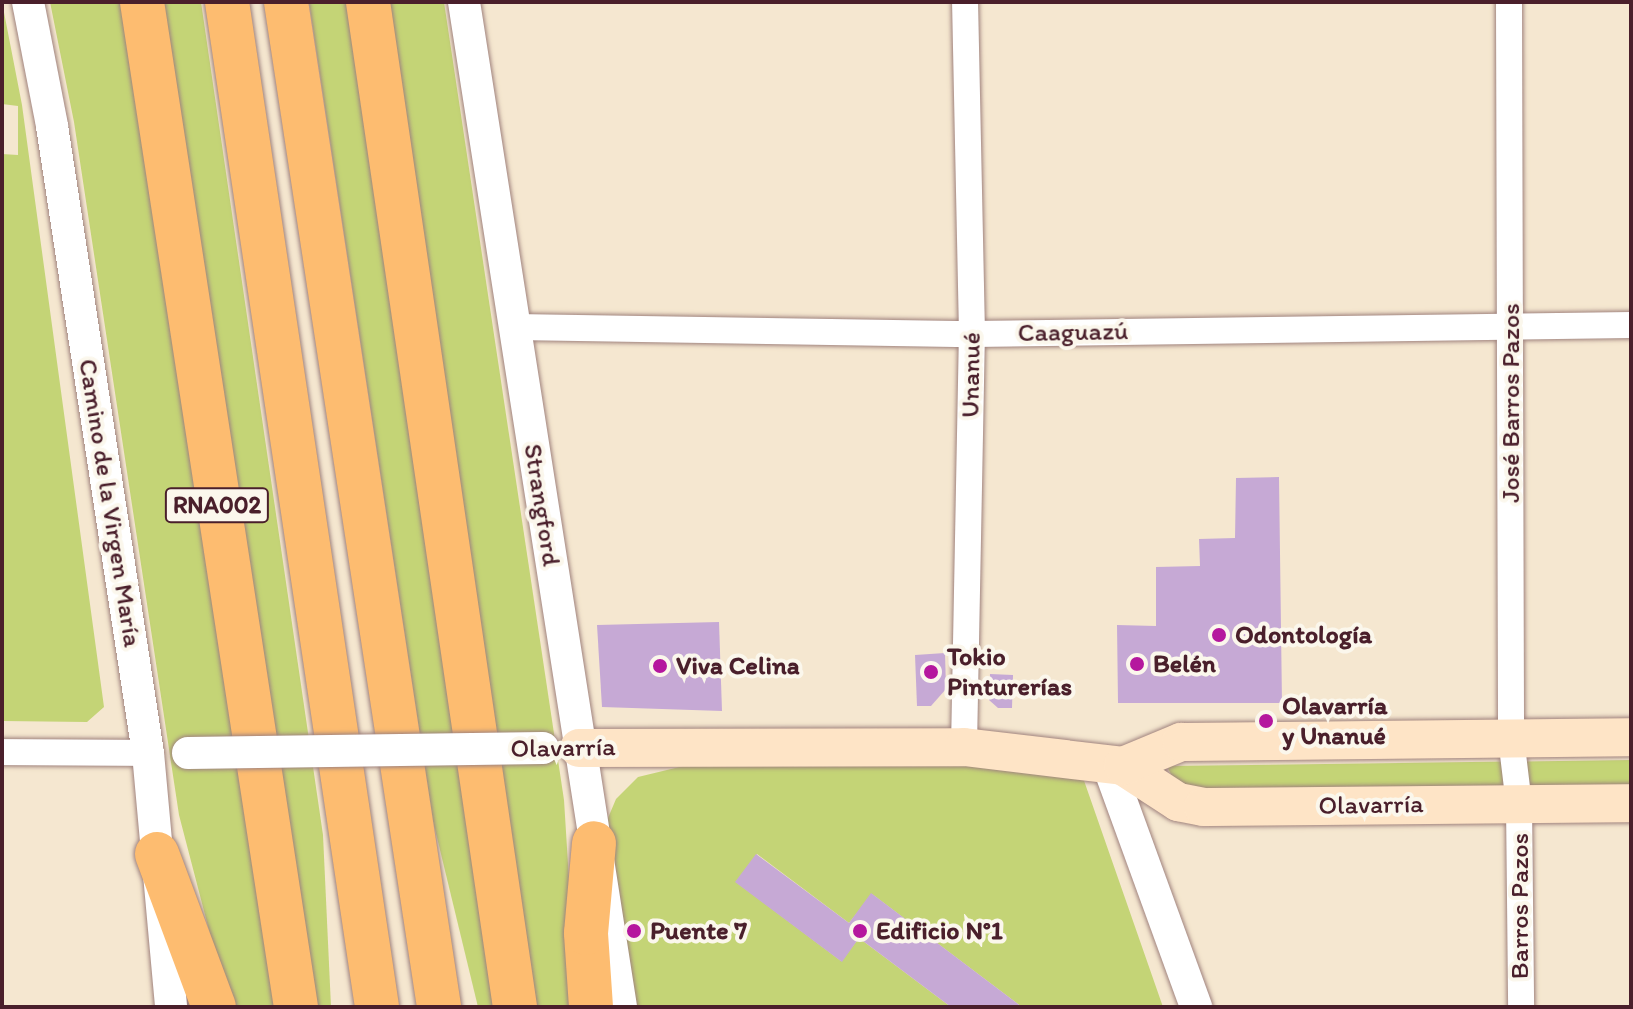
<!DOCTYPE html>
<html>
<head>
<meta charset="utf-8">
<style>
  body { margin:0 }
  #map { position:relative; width:1633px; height:1009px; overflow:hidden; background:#f5e7d0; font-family:Itim,sans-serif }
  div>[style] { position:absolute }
  .green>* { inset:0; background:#c4d476 }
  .building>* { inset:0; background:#c6a9d5 }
  .roads { filter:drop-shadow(0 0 2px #a0837e) drop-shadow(0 0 2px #a0837e) }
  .minor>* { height:26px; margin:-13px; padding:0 13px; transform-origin:13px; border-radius:13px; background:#fff }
  .tertiary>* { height:32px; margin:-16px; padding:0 16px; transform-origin:16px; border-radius:16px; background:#fff }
  .secondary>* { height:38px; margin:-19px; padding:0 19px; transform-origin:19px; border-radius:19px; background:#fee4c6 }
  .motorway>* { height:44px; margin:-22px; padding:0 22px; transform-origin:22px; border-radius:22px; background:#fdbc70 }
  .bridges { filter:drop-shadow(0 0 2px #a0837e) drop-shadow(0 0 2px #a0837e) }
  .tertiary-bridge>* { height:32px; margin:-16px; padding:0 16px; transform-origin:16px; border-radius:16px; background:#fff }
  .dots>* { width:22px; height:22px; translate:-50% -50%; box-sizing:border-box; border:4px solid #fbf7ec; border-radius:50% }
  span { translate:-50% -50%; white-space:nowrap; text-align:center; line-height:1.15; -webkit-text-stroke:8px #fbf7ec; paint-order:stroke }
  .shield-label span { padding:2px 6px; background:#fbf7ec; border:2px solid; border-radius:6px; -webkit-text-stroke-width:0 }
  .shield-label { font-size:24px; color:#4a1f2b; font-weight:700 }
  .street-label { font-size:26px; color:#4a1f2b }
  .poi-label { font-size:26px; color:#4a1f2b; font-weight:700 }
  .left { translate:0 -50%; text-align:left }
  .frame { position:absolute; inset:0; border:4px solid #4a1f2b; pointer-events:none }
</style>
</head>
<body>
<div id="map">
  <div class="green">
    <div style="clip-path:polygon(2px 2px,22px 105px,104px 707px,87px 722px,2px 721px,2px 154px,18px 155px,18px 106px,2px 104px)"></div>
    <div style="clip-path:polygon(50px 2px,127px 2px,277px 1007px,229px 1007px,179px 815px,74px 122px)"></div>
    <div style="clip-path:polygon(158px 2px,201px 2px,323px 835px,331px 1007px,312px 1007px)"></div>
    <div style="clip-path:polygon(309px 2px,350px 2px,494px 1007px,478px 1007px,433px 821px)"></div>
    <div style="clip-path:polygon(385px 2px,444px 2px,564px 800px,577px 1007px,537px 1007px)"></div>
    <div style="clip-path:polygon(1631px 760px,1631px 785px,1178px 789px,1167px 766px)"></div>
    <div style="clip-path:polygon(700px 762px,1054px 766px,1081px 772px,1163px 1007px,1022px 1007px,872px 894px,849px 923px,757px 854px,736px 882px,841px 961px,859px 938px,951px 1007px,632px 1007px,605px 846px,608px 818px,616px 799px,638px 777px)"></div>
  </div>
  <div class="building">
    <div style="clip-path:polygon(1279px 477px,1282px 703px,1118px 703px,1117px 625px,1156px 626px,1156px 567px,1200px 566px,1199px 539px,1235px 538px,1236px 478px)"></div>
    <div style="clip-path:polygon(719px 622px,722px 711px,602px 707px,597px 625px)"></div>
    <div style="clip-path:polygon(945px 653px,946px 689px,931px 706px,917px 706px,915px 655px)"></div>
    <div style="clip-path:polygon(990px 674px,1013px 675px,1012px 708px,998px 708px,989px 700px)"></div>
    <div style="clip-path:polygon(756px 854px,849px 923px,871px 893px,1022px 1007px,951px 1007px,859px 938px,842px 962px,735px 882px)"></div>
  </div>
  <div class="roads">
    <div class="minor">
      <div style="left:1509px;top:2px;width:736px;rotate:89.84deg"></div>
      <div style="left:1511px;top:738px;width:66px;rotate:83.1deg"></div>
      <div style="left:1519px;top:804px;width:203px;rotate:89.4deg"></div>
      <div style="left:515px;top:327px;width:457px;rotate:0.9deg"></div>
      <div style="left:972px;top:334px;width:659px;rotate:-0.78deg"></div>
      <div style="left:964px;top:747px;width:413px;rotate:-88.9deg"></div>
      <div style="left:972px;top:334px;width:332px;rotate:-91.2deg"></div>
      <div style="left:2px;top:752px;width:146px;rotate:0.4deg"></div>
    </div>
    <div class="tertiary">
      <div style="left:28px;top:2px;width:126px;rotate:79deg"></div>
      <div style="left:52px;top:126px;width:634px;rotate:81.3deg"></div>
      <div style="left:148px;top:753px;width:255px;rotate:84.8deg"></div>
      <div style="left:464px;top:2px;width:1017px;rotate:81.12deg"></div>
      <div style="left:1107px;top:762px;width:261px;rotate:70deg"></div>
    </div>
    <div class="secondary">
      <div style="left:579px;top:748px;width:385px;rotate:-0.1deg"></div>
      <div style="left:964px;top:747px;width:160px;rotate:6.8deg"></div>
      <div style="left:1123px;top:766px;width:66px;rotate:33.2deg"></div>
      <div style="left:1178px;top:802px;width:25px;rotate:11deg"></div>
      <div style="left:1203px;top:807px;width:428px;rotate:-0.5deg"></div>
      <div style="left:1123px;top:766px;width:63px;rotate:-22.5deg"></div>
      <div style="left:1181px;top:742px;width:450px;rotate:-0.6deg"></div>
    </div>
    <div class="motorway">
      <div style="left:142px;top:2px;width:1017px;rotate:81.29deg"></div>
      <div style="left:227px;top:2px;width:1016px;rotate:81.51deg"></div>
      <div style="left:286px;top:2px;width:1017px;rotate:81.34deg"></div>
      <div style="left:368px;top:2px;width:1016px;rotate:81.68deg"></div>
      <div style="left:157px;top:854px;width:163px;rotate:69.6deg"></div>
      <div style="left:591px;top:1007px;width:74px;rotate:-93.9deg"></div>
      <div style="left:586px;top:933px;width:90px;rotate:-84.9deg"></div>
    </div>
  </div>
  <div class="bridges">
    <div class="tertiary-bridge">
      <div style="left:188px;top:753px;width:355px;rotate:-0.8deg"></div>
    </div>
  </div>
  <div class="dots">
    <div style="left:1219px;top:635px;background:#b5179e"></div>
    <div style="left:1137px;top:664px;background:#b5179e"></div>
    <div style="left:660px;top:666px;background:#b5179e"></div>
    <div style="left:931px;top:672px;background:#b5179e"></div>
    <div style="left:1266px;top:721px;background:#b5179e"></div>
    <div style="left:634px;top:931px;background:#b5179e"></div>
    <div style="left:860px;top:931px;background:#b5179e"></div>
  </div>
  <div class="shield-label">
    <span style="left:217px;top:505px">RNA002</span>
  </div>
  <div class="street-label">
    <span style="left:1073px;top:332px;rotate:-1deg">Caaguazú</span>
    <span style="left:971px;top:375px;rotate:-89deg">Unanué</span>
    <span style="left:1511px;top:403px;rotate:-90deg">José Barros Pazos</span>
    <span style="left:110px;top:503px;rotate:81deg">Camino de la Virgen María</span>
    <span style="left:542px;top:505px;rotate:81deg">Strangford</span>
    <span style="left:563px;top:748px;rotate:-1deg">Olavarría</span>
    <span style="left:1371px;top:805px;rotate:-1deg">Olavarría</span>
    <span style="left:1520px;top:906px;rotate:-90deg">Barros Pazos</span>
  </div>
  <div class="poi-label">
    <span class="left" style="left:1235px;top:635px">Odontología</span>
    <span class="left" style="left:947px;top:672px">Tokio<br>Pinturerías</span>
    <span class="left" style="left:1153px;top:664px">Belén</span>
    <span class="left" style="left:676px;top:666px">Viva Celina</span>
    <span class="left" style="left:1282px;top:721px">Olavarría<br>y Unanué</span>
    <span class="left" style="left:650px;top:931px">Puente 7</span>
    <span class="left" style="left:876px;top:931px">Edificio N°1</span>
  </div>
  <div class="frame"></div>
</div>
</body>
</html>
